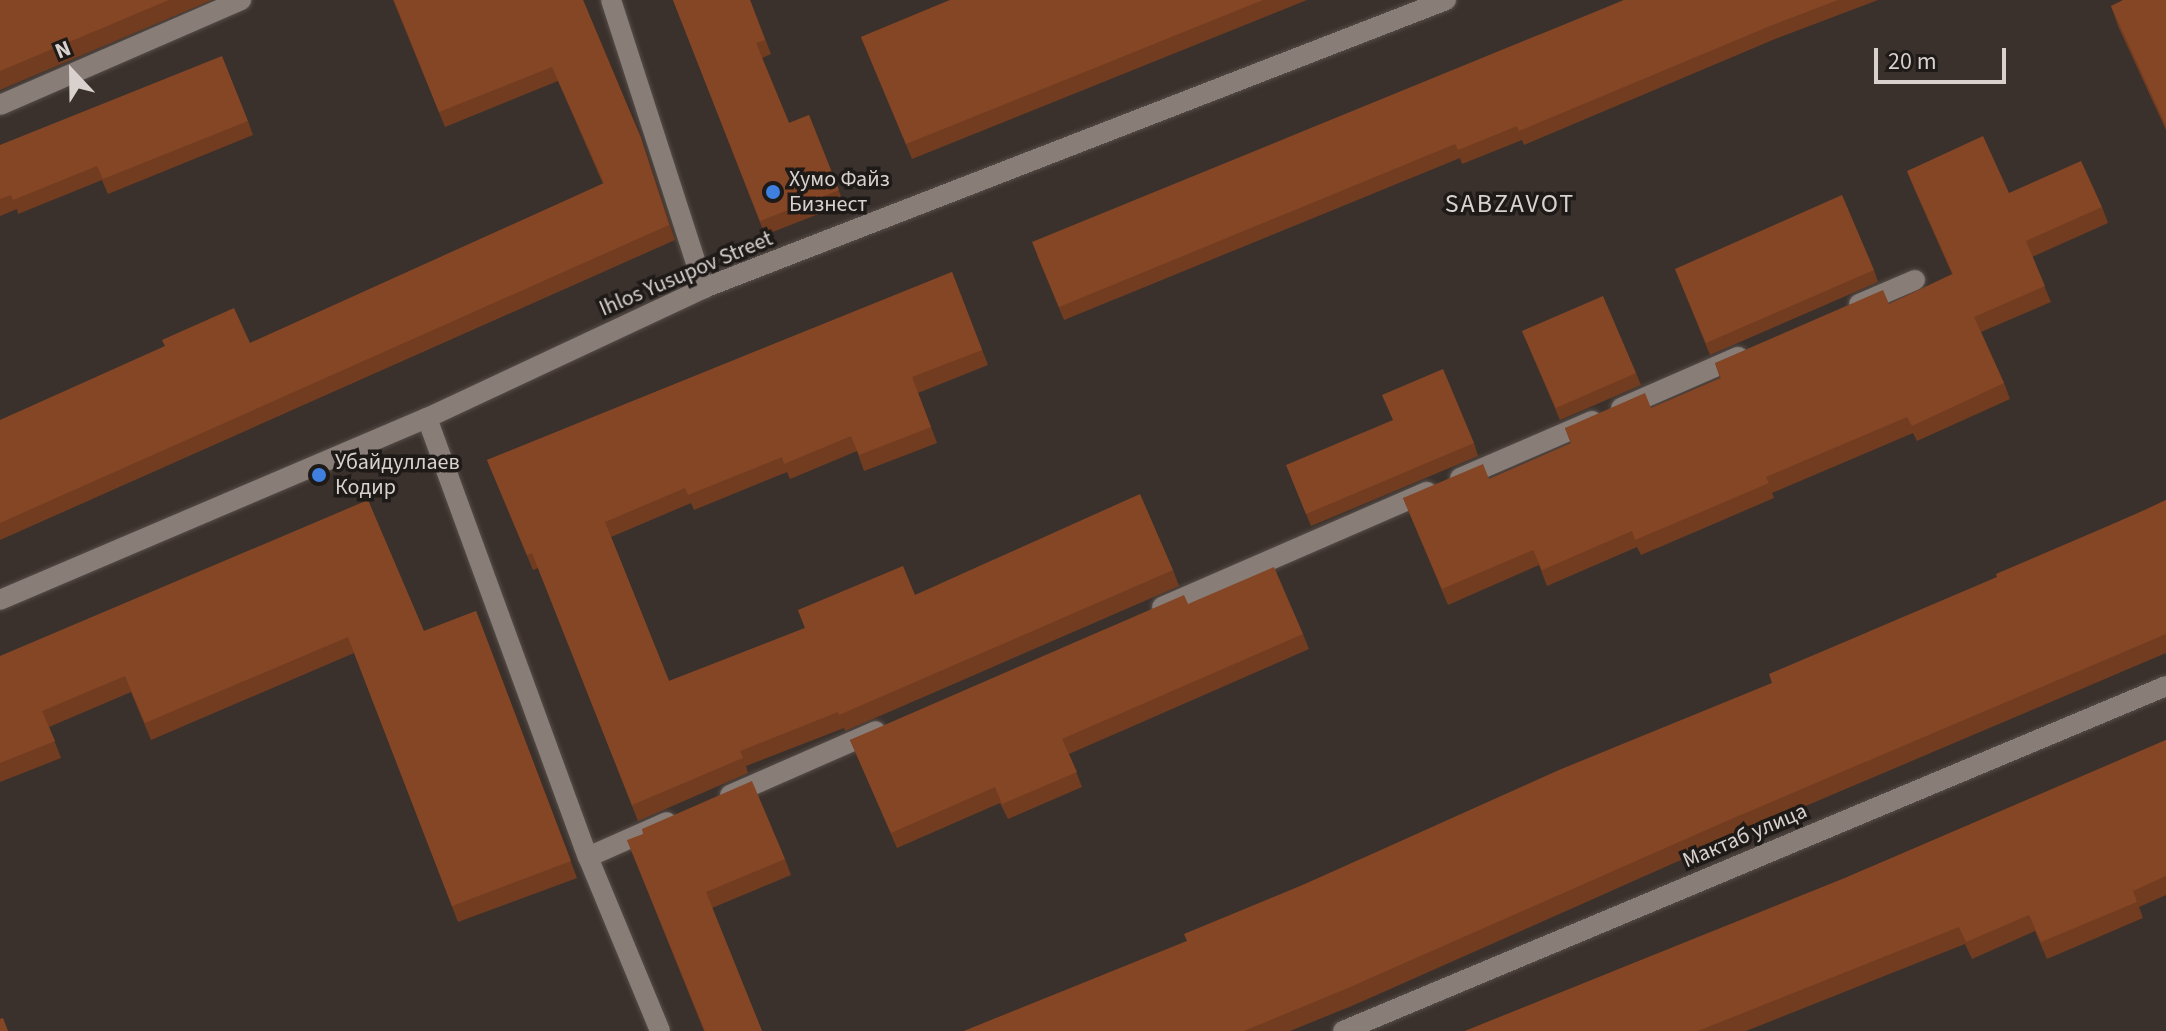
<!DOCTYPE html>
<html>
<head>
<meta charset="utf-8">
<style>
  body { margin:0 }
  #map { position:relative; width:2166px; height:1031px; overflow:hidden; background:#3b312c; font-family:"Source Sans 3",sans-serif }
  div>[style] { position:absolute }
  .roads { filter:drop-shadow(0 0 2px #554d49) drop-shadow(0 0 2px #554d49) }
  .street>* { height:20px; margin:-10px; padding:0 10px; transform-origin:10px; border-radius:10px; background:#897d78 }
  .wall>* { inset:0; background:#723c20 }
  .building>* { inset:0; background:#854625 }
  .dots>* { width:22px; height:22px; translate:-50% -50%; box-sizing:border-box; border:4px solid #1e1a18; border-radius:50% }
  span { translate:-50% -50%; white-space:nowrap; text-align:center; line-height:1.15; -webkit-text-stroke:7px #1e1a18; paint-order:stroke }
  .poi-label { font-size:22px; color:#d8d1ce }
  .left { translate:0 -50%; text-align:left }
  .street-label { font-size:22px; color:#d8d1ce }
  .quarter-label { font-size:26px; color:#d8d1ce; letter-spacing:2px }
  .north { position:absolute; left:32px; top:32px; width:80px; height:80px; -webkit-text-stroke:6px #1e1a18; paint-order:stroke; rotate:338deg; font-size:22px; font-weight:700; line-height:32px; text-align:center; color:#d8d1ce }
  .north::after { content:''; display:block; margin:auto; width:28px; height:36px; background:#d8d1ce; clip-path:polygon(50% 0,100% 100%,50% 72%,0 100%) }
  .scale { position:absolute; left:1874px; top:48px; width:132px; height:36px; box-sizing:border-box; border:4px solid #d8d1ce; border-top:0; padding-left:10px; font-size:24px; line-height:28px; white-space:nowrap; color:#d8d1ce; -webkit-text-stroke:6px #1e1a18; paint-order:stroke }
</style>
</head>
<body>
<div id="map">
  <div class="roads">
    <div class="street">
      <div style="left:611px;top:0;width:303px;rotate:72.1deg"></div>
      <div style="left:0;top:105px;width:263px;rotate:-23.5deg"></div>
      <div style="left:1859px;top:304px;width:61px;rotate:-23.2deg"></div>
      <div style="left:1621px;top:408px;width:128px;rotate:-23.6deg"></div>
      <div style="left:427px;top:418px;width:468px;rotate:69.9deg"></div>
      <div style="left:588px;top:857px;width:188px;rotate:67.5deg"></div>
      <div style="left:1460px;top:478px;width:144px;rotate:-23.4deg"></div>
      <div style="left:0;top:600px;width:464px;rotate:-23.1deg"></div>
      <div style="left:427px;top:418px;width:306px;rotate:-25.1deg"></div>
      <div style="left:704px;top:288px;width:796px;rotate:-21.21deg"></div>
      <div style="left:1162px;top:607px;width:289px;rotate:-23.5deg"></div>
      <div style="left:730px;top:795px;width:159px;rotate:-23.7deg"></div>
      <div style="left:588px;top:857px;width:86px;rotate:-23.9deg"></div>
      <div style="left:1343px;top:1031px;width:892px;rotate:-22.74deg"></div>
    </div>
  </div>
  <div class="wall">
    <div style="clip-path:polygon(0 0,212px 0,0 90px)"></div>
    <div style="clip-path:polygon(393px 0,583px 0,641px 138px,675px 240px,0 540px,0 420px,250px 343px,603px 184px,558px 81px,445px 127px)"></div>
    <div style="clip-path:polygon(673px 0,750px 0,771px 54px,762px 58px,789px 123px,809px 115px,844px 204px,765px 235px)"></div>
    <div style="clip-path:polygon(950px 0,1307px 0,912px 159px,861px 37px)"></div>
    <div style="clip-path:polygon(1624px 0,1878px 0,1775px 39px,1524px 145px,1522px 140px,1462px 164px,1460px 158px,1064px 320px,1037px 255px)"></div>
    <div style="clip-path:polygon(2166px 0,2166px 130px,2118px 26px,2111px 6px)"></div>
    <div style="clip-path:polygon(248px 121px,253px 135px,108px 194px,102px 180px,18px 214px,17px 209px,0 216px,0 145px)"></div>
    <div style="clip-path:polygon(1907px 171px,2009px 193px,2102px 207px,2108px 223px,2032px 257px,2051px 302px,1981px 332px,2004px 383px,2010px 399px,1917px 441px,1913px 433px,1772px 493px,1774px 498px,1641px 555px,1637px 547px,1547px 586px,1539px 565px,1448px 605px,1403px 498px,1489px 479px,1571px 444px,1565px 428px,1651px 408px,1720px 378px,1715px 363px,1889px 304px,1952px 274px,1913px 186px)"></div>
    <div style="clip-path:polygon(1675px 269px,1874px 270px,1878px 282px,1710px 355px)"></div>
    <div style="clip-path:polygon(952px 272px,988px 365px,918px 393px,937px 443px,864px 471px,857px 451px,790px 479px,787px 472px,694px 510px,691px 503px,611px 537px,669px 681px,805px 628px,798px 610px,915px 595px,1173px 570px,1179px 586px,845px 731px,844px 728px,746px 766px,748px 773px,638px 821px,538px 568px,533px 570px,487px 460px)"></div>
    <div style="clip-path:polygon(1522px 331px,1636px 373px,1641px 385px,1560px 420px)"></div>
    <div style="clip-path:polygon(1393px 421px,1474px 443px,1478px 456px,1311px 526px,1291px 477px)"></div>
    <div style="clip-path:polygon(2166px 500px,2166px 653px,1735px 836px,1354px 1005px,1290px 1031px,964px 1031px,1187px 941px,1305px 884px,1772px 683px,1997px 577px)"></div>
    <div style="clip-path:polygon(1188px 604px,1303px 634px,1309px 649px,1069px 754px,1082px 787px,1008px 819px,1000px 803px,897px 848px,850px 740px)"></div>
    <div style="clip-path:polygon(476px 611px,577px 878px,458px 922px,354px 653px,151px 740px,131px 692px,49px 727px,61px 758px,0 782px,0 656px,424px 631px)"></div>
    <div style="clip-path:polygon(2166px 740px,2166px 895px,2139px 907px,2143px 918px,2047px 959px,2035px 931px,1972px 959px,1965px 944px,1746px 1031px,1465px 1031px,1845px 878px)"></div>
    <div style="clip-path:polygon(627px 840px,785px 859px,791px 875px,712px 908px,762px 1031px,704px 1031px)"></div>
  </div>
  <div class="building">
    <div style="clip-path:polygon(0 0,169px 0,0 71px)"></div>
    <div style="clip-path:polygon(394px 0,583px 0,641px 138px,669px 225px,0 523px,0 420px,165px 346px,162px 340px,234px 308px,250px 343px,604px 183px,552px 67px,439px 112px)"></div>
    <div style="clip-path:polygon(673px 0,750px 0,765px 40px,756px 43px,789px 123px,809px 115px,839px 190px,760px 221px)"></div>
    <div style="clip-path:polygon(950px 0,1263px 0,906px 144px,861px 37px)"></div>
    <div style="clip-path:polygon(1624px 0,1838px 0,1770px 26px,1519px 131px,1517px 126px,1458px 150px,1455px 144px,1059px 307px,1032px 242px)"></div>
    <div style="clip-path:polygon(2123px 0,2166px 0,2166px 126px,2111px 6px)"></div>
    <div style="clip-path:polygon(222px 56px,248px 121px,103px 179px,97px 166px,13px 200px,11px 195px,0 199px,0 145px)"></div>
    <div style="clip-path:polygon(1983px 136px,2009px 193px,2081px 161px,2102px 207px,2026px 241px,2045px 286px,1974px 317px,2004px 383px,1912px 426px,1907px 417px,1766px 477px,1769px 483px,1635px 540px,1632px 531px,1542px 570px,1533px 550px,1442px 589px,1403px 498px,1483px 464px,1489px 479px,1571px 443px,1565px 428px,1645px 393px,1651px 408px,1721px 378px,1715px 363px,1883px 290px,1889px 304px,1953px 274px,1907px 171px)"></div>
    <div style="clip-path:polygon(1842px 195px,1874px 270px,1706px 343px,1675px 269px)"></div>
    <div style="clip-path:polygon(952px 272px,982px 350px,912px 377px,931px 427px,859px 455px,851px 436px,784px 464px,782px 457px,688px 495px,685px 488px,605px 522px,669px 681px,805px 628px,798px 610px,903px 566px,915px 595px,1140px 494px,1173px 570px,839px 715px,838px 712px,740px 751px,743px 758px,632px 805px,532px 553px,527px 555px,487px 460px)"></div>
    <div style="clip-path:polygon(1603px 296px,1636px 373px,1556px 408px,1522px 331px)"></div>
    <div style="clip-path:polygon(1443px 369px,1474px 443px,1306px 514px,1286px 465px,1393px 420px,1382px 395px)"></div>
    <div style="clip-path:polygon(368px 500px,424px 631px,476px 611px,571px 861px,452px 906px,348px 637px,145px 723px,125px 676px,42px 711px,55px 741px,0 763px,0 656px)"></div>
    <div style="clip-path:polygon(2166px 500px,2166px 634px,1729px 820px,1348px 988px,1244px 1031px,964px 1031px,1187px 941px,1184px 934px,1305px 884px,1559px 770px,1772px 683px,1769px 674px,1997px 577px,1996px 574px,2143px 511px)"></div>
    <div style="clip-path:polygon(1274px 567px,1303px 634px,1062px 739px,1077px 772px,1002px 804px,995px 787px,891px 833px,850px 740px,1184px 595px,1188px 604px)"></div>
    <div style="clip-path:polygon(2166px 740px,2166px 876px,2133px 891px,2137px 902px,2041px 942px,2029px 915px,1966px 942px,1959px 927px,1698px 1031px,1465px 1031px,1845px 878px)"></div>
    <div style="clip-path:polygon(752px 781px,785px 859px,706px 892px,762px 1031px,705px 1031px,627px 840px,643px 834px,642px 829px)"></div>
    <div style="clip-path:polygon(3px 1018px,8px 1031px,0 1031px,0 1019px)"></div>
  </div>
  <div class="dots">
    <div style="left:773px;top:192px;background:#3f7fe0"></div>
    <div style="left:319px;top:475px;background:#3f7fe0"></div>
  </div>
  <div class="poi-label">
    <span class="left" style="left:789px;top:192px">Хумо Файз<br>Бизнест</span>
    <span class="left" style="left:335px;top:475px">Убайдуллаев<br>Кодир</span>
  </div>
  <div class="street-label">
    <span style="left:686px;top:274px;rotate:-23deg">Ihlos Yusupov Street</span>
    <span style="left:1745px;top:836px;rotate:-23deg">Мактаб улица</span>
  </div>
  <div class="quarter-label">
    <span style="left:1510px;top:204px">SABZAVOT</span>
  </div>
  <div class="north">N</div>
  <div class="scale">20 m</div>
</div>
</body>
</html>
